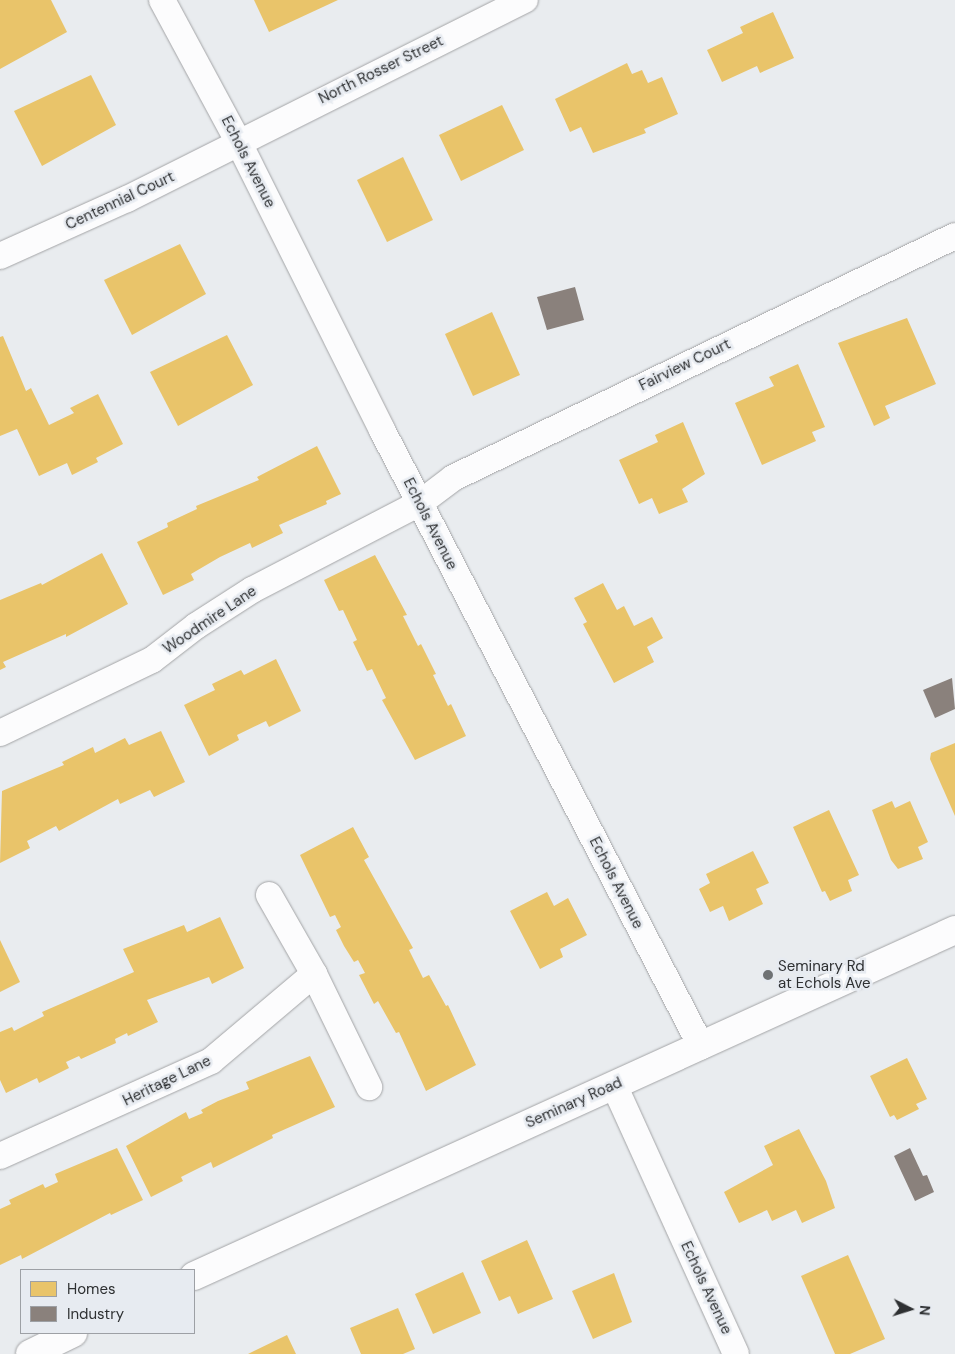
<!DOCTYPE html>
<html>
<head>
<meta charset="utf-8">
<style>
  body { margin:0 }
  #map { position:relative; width:955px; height:1354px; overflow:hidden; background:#e9ecef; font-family:"DM Sans",sans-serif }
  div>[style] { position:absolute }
  .homes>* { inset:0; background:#e9c46a }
  .industry>* { inset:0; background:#8a817c }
  .roads { filter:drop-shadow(0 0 1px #a3a4a6) drop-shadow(0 0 1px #a3a4a6) }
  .minor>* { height:26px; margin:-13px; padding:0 13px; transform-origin:13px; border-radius:13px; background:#fcfcfd }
  .secondary>* { height:28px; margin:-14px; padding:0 14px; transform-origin:14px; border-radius:14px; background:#fcfcfd }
  .dots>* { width:14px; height:14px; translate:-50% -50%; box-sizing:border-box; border:2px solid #e7ebf1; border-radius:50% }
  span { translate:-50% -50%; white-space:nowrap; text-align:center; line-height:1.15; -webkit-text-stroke:5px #e7ebf1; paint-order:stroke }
  .street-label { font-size:15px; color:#2e3032 }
  .poi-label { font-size:15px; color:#2e3032 }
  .left { translate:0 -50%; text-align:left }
  .legend { position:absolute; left:20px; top:1269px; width:175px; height:65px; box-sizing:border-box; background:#e7ebf1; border:1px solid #9da0a5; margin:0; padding:6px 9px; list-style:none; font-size:15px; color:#2e3032 }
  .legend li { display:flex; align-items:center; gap:10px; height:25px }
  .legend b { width:25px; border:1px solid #9da0a5 }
  .north { position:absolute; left:885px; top:1284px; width:50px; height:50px; -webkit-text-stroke:4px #e7ebf1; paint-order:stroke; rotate:95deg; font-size:14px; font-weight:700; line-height:20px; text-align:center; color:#2e3032 }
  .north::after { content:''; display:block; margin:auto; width:18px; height:22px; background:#2e3032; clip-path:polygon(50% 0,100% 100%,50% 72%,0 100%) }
</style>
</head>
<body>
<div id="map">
  <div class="homes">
    <div style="clip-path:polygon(0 0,51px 0,67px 32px,0 69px)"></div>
    <div style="clip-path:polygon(254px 0,338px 0,269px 32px)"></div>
    <div style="clip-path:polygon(773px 12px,794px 58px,760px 73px,757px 66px,722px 82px,707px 50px,743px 33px,740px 27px)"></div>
    <div style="clip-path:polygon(627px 63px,632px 74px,642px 70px,648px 83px,662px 77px,678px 114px,644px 129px,646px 133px,593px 153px,581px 127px,570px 132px,555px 99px)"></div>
    <div style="clip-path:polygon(91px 75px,116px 125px,42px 166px,14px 111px)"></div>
    <div style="clip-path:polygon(502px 105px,524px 150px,461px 181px,439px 135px)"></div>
    <div style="clip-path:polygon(403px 157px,433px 220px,387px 242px,357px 180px)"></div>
    <div style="clip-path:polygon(180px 244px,206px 294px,132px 335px,104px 280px)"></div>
    <div style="clip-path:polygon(492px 312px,520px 375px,473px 396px,445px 334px)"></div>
    <div style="clip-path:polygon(907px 318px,936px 384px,885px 406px,890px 418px,874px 426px,838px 343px)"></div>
    <div style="clip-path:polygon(227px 335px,253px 385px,178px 426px,150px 372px)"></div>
    <div style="clip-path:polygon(3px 336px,26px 391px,31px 388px,49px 425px,74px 413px,70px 408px,98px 394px,123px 444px,96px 458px,98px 462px,72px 475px,67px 463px,39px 476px,17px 429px,0 436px,0 337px)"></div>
    <div style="clip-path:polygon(798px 364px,825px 427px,812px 432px,816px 441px,762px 465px,735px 403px,774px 386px,769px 377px)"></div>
    <div style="clip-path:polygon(683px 422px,705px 474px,682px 489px,688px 502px,659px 514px,652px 498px,639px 504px,619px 460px,658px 442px,655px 435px)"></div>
    <div style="clip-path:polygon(317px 446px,341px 494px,326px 501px,327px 504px,279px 525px,283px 533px,252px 548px,250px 543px,220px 557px,191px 574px,194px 580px,163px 595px,137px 542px,168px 527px,167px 523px,197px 509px,196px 506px,259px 480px,257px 477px)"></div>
    <div style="clip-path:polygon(102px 553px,128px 604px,66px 637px,66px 634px,3px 662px,6px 667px,0 670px,0 600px,41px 583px,42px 585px)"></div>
    <div style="clip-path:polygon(375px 555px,407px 615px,403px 616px,418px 646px,421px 644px,436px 674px,433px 675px,448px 706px,451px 704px,466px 736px,415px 760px,382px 700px,386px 698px,372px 669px,367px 671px,353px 642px,357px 640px,343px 610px,339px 611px,324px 580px)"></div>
    <div style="clip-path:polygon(603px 583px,617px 610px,624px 606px,634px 626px,652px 617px,663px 638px,647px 647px,654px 662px,614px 683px,583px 624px,587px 622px,574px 598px)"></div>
    <div style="clip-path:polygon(276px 659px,301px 711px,269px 727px,266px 721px,237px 735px,239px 740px,209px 756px,184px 705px,215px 690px,212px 684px,241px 670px,244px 675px)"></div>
    <div style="clip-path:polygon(161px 731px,185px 782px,154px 797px,150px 790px,120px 804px,118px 799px,59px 831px,56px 826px,27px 841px,30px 848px,0 863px,2px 791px,64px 765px,62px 762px,93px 747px,95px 753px,125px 738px,129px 745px)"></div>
    <div style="clip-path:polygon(955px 743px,955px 816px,930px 759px,931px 753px)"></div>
    <div style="clip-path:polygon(892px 801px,895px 808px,910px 801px,928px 842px,918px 847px,923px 859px,898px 869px,891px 860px,872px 810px)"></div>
    <div style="clip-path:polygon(829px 810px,859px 875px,848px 880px,852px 891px,830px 901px,825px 891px,822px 892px,793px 827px)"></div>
    <div style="clip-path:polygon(353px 827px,369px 857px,364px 860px,413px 948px,409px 950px,423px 978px,429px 975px,446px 1006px,448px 1005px,476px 1065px,426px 1091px,399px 1032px,396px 1033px,378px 1001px,374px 1004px,359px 975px,365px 973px,358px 960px,354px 962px,344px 946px,336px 930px,341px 927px,335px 915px,330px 917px,300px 855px)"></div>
    <div style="clip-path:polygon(753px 851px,769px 883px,756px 889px,763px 904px,729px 921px,723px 906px,710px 912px,699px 889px,710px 883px,706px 874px)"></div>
    <div style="clip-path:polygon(547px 892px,554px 906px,568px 898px,587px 935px,560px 949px,563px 957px,540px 969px,510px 911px)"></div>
    <div style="clip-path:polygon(220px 917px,244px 968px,212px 984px,209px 977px,147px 1000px,158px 1022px,128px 1036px,127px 1033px,115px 1039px,116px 1043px,81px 1059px,79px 1056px,66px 1062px,69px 1068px,39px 1083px,37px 1078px,6px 1093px,0 1080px,0 1032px,12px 1027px,14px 1031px,44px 1016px,42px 1012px,134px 972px,123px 949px,184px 925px,187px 932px)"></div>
    <div style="clip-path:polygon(0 940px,20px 982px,0 992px)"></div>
    <div style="clip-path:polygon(310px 1056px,335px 1107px,272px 1135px,273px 1138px,213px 1168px,211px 1162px,181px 1177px,183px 1181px,151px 1197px,126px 1146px,186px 1112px,189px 1119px,203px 1113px,201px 1110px,218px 1101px,249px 1089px,246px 1082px)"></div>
    <div style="clip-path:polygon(907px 1058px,927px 1099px,916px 1104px,919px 1109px,897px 1120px,894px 1115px,890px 1117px,870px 1076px)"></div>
    <div style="clip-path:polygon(799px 1129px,826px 1181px,835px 1208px,802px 1223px,796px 1210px,772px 1221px,767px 1210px,739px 1223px,724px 1192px,773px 1165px,764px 1146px)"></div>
    <div style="clip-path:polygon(117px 1148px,143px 1200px,111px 1215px,110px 1213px,22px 1259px,21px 1255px,0 1265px,0 1209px,11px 1204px,9px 1200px,43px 1184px,45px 1188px,58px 1182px,55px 1174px)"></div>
    <div style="clip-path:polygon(527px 1240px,553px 1299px,518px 1314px,510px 1296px,499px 1301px,481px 1261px)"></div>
    <div style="clip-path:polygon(848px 1255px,885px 1339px,850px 1354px,835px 1354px,801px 1276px)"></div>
    <div style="clip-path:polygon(463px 1272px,481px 1313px,433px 1334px,415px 1294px)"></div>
    <div style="clip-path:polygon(614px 1273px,632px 1322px,593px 1339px,572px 1291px)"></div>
    <div style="clip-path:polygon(398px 1308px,415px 1349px,403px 1354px,361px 1354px,350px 1328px)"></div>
    <div style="clip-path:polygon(287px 1335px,296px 1354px,248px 1354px)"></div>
  </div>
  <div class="industry">
    <div style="clip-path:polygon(575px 287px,584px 320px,547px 330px,537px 297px)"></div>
    <div style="clip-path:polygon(952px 678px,955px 709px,935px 718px,923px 690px)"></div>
    <div style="clip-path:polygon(910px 1148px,923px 1176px,927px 1175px,934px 1192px,915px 1201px,894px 1156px)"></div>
  </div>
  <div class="roads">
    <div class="minor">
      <div style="left:162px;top:0;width:162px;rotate:61.7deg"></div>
      <div style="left:239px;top:143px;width:321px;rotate:63.5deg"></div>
      <div style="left:382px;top:430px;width:694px;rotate:62.62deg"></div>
      <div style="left:0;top:256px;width:139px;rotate:-24.2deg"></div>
      <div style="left:127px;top:199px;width:445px;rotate:-26.6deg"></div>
      <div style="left:0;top:733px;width:169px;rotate:-25.7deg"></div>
      <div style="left:152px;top:660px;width:56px;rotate:-37.7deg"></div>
      <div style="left:196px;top:626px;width:67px;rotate:-32.7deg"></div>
      <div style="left:252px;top:590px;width:189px;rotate:-27.4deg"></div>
      <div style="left:420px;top:503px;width:41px;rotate:-37.1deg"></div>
      <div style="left:453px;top:478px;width:557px;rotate:-25.74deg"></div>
      <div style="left:269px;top:895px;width:91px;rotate:60.3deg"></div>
      <div style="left:314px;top:974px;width:126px;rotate:64deg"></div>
      <div style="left:614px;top:1085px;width:295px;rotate:65.6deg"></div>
      <div style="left:0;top:1156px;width:231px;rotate:-24.2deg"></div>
      <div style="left:211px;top:1061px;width:135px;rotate:-40.2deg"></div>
    </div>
    <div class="secondary">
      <div style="left:194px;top:1276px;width:836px;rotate:-24.45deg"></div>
      <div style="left:30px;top:1354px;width:48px;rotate:-26deg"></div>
    </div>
  </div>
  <div class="dots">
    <div style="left:768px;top:975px;background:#6f7274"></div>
  </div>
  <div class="street-label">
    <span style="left:381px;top:70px;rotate:-26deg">North Rosser Street</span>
    <span style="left:248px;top:162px;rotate:63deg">Echols Avenue</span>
    <span style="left:120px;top:201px;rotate:-25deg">Centennial Court</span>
    <span style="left:685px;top:365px;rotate:-26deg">Fairview Court</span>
    <span style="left:430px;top:524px;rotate:63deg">Echols Avenue</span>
    <span style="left:210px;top:620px;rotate:-34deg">Woodmire Lane</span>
    <span style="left:616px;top:883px;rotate:63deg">Echols Avenue</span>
    <span style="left:167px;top:1081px;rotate:-26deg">Heritage Lane</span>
    <span style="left:574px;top:1103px;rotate:-24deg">Seminary Road</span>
    <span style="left:706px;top:1288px;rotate:65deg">Echols Avenue</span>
  </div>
  <div class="poi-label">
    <span class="left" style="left:778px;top:975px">Seminary Rd<br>at Echols Ave</span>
  </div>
  <ul class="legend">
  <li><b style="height:14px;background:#e9c46a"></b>Homes</li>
  <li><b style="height:14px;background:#8a817c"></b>Industry</li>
  </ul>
  <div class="north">N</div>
</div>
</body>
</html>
